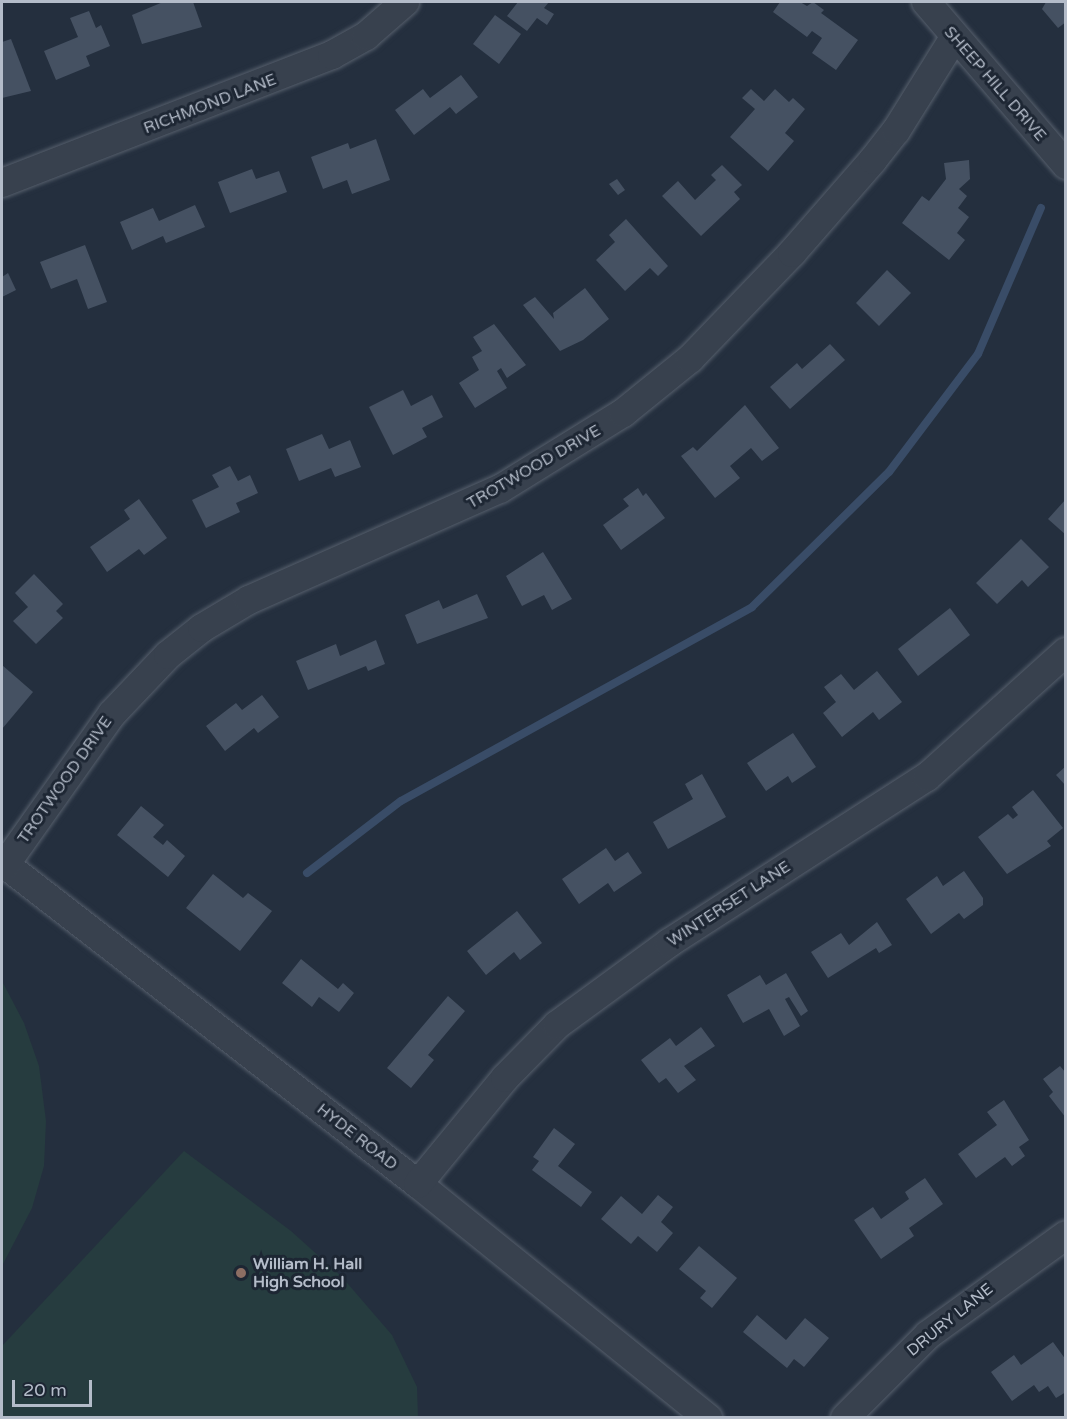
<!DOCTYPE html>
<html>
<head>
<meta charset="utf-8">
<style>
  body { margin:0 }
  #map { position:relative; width:1067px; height:1419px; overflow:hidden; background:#242f3e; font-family:"Varela Round",sans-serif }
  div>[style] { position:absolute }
  .green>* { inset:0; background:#263c3f }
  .stream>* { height:8px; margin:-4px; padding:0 4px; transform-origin:4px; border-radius:4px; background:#394c67 }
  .building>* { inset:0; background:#455162 }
  .roads { filter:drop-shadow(0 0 2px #565f6c) drop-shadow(0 0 2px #565f6c) }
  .minor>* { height:28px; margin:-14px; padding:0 14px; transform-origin:14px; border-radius:14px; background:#38414e }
  .dots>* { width:16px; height:16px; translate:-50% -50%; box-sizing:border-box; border:3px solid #1d2633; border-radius:50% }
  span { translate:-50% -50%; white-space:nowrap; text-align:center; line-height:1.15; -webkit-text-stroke:6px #1d2633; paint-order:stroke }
  .street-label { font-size:16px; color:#b4bcc9 }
  .poi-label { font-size:16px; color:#b4bcc9; font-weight:700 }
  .left { translate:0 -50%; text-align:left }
  .frame { position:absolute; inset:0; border:3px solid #b4bcc9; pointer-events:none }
  .scale { position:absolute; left:12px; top:1380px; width:80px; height:27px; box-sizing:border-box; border:3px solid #b4bcc9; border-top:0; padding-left:8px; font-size:18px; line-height:21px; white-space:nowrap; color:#b4bcc9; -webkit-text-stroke:4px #1d2633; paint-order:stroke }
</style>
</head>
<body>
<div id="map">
  <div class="green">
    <div style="clip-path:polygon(2px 981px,24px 1023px,39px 1066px,46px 1121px,44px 1166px,32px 1208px,2px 1266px)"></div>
    <div style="clip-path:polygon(184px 1151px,291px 1231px,342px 1277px,392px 1335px,417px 1387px,418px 1417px,2px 1417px,2px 1346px)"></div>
  </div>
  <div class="stream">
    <div style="left:307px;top:873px;width:118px;rotate:-37.5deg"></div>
    <div style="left:401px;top:801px;width:401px;rotate:-28.9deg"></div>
    <div style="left:752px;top:607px;width:192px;rotate:-44.6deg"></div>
    <div style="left:889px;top:472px;width:148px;rotate:-53deg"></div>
    <div style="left:978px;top:354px;width:159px;rotate:-66.7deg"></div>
  </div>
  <div class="building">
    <div style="clip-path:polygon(163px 2px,193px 2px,202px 27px,142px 44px,132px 15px)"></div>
    <div style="clip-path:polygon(518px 2px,549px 2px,544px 8px,554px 14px,547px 25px,537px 18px,527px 31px,507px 16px)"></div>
    <div style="clip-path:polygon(780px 2px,800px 2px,807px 6px,813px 2px,824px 10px,821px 13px,858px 40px,836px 70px,812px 53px,822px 38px,812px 31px,807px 37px,773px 12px)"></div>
    <div style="clip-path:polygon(1046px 2px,1066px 2px,1066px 22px,1058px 28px,1042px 9px)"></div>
    <div style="clip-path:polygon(89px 11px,96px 28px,101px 25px,110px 46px,86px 56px,90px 66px,56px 80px,44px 51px,78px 37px,70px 18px)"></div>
    <div style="clip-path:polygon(495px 15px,521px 34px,499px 64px,473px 44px)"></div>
    <div style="clip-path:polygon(11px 39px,31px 91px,2px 98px,2px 42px)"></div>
    <div style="clip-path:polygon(461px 75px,478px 97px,456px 114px,450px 107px,414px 135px,395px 110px,423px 89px,430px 98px)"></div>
    <div style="clip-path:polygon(751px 89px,764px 101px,775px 89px,789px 102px,793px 98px,805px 109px,785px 133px,794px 141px,768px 171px,730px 137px,755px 109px,742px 98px)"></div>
    <div style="clip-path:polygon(376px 139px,390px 180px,352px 194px,347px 180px,323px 189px,311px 157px,348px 143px,350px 149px)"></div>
    <div style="clip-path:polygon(969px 160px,970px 179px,959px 189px,967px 196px,958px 208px,969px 217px,957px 233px,965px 240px,949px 260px,902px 223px,922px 196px,929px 201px,946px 179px,944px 163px)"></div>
    <div style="clip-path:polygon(722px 165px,742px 185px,734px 192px,740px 199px,701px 236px,662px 196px,678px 181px,695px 200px,716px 180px,711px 175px)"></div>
    <div style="clip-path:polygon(252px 169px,256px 179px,279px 171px,287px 192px,230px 213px,218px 182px)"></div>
    <div style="clip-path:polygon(617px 179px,625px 190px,618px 195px,609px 184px)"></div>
    <div style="clip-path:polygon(195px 205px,205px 227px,166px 243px,163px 236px,132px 250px,120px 222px,153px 208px,159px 221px)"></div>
    <div style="clip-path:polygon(626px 219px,668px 266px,658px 276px,650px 268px,625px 291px,596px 260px,615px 242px,609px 235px)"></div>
    <div style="clip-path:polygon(85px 245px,107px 302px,88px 309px,77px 279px,51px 289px,40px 262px)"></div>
    <div style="clip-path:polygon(887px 270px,911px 293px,879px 326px,856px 303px)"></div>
    <div style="clip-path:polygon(8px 273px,16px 290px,2px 297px,2px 277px)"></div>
    <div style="clip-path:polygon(585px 288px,609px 319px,583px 340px,560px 351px,523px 305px,535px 297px,554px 319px,553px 313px)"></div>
    <div style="clip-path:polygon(494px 324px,526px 365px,507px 378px,501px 368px,497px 371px,507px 388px,475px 408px,459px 383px,479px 370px,472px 357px,482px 351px,473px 337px)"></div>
    <div style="clip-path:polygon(830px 344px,845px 360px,790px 409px,770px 387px,797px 363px,802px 369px)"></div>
    <div style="clip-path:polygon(403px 390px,411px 406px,432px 395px,443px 417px,422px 428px,427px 437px,393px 455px,369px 407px)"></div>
    <div style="clip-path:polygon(745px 405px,779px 448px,762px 461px,751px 448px,730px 466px,740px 478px,715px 498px,681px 456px,693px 447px,697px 451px)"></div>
    <div style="clip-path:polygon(322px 434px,329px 449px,350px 440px,361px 467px,335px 477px,331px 468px,299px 481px,286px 449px)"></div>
    <div style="clip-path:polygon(230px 466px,238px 481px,250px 475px,258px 493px,236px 503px,240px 512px,206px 528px,192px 500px,219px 487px,212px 475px)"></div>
    <div style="clip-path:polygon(638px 488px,643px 496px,646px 493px,665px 518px,621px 550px,603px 525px,629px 506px,623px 499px)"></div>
    <div style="clip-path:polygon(139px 499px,167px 538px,144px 555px,139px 549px,107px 572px,90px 547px,130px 519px,124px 510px)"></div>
    <div style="clip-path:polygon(1066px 499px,1066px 535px,1048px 519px)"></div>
    <div style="clip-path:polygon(1021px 539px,1049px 567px,1028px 587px,1022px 580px,997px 604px,976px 583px)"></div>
    <div style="clip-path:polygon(543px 552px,572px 599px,552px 610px,544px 595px,522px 606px,506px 576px)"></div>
    <div style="clip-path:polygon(34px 574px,63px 604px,56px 611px,63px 618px,36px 644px,13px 621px,28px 607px,15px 593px)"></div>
    <div style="clip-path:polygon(477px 594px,488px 618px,417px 644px,405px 615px,439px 600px,443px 609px)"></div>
    <div style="clip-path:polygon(950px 608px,970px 635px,918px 676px,898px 649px)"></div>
    <div style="clip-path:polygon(376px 640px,385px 664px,368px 671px,366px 666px,308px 690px,296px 661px,336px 644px,340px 656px)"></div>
    <div style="clip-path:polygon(2px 665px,33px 692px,2px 729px)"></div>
    <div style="clip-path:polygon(877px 671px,902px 702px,879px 720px,873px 712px,842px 737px,823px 713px,836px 702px,824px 687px,841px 674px,854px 690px)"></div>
    <div style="clip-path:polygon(262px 695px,279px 717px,258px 733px,254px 728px,225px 751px,206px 726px,236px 703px,242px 710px)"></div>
    <div style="clip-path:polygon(793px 733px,816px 767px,792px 783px,788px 776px,766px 791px,747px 763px)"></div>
    <div style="clip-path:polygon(1066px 766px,1066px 786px,1056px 775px)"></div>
    <div style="clip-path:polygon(702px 774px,726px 817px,668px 849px,653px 822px,693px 799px,685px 784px)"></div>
    <div style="clip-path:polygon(1033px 790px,1063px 828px,1047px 841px,1051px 846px,1007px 874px,978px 837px,1008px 814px,1013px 819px,1018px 815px,1012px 807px)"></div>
    <div style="clip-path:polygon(141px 806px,164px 825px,153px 837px,163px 845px,167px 840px,185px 856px,168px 877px,117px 835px)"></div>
    <div style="clip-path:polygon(606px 848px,615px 861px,628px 852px,642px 873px,614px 892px,608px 883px,579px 904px,562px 879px)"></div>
    <div style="clip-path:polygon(964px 871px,983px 898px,983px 905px,964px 919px,959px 913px,931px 934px,906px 899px,937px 876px,943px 886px)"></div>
    <div style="clip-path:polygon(213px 874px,243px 898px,248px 893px,272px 911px,240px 951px,186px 908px)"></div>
    <div style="clip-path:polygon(517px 911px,542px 943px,520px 960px,514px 952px,486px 975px,467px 951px)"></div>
    <div style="clip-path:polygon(877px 922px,892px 945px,879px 953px,876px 948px,828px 978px,811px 952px,841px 933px,849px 945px)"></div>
    <div style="clip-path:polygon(301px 959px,338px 989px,343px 983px,354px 993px,339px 1012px,319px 997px,312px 1007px,282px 983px)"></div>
    <div style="clip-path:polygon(786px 973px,808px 1011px,801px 1016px,789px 997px,785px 999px,800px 1026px,784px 1036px,769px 1009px,743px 1023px,727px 995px,760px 975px,766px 985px)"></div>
    <div style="clip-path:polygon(448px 996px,465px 1011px,428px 1055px,434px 1060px,411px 1088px,387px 1068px)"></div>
    <div style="clip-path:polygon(701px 1027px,715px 1046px,684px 1066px,696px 1080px,678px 1093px,666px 1078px,659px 1083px,641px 1060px,670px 1038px,676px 1046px)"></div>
    <div style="clip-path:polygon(1060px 1066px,1066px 1073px,1066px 1118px,1049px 1096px,1053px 1092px,1043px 1079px)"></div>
    <div style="clip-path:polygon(1004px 1100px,1029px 1140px,1019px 1147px,1025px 1156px,1012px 1166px,1005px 1157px,976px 1178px,958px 1154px,997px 1125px,987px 1112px)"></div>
    <div style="clip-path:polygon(554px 1128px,575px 1144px,558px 1166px,592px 1192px,581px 1207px,532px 1170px,539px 1161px,533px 1157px)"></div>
    <div style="clip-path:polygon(925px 1178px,943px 1204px,909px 1228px,914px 1236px,881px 1259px,854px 1220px,873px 1207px,881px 1219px,909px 1199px,905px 1192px)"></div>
    <div style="clip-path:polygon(658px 1195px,673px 1207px,661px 1222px,673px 1233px,657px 1252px,638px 1236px,631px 1244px,601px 1219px,621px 1196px,642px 1214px)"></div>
    <div style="clip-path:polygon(699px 1246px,737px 1278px,712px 1308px,700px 1298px,706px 1291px,679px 1269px)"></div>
    <div style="clip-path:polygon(757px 1315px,786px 1340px,805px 1318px,829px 1338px,804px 1367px,794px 1359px,787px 1368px,743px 1332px)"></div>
    <div style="clip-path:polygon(1053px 1342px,1066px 1360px,1066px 1392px,1056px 1398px,1048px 1386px,1039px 1392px,1034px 1385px,1012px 1401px,991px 1372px,1014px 1355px,1021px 1365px)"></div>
  </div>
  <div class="roads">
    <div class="minor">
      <div style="left:926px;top:2px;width:215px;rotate:49.3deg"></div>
      <div style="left:2px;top:183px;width:354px;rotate:-21.2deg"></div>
      <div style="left:332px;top:55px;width:39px;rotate:-29deg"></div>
      <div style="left:366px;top:36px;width:52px;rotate:-41.1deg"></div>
      <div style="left:2px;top:862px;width:526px;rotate:37.74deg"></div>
      <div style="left:418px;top:1184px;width:373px;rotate:38.9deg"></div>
      <div style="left:5px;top:865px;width:185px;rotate:-54.7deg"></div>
      <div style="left:112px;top:714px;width:81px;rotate:-46.5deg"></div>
      <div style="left:168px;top:655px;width:43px;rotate:-38.5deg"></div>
      <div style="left:202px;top:628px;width:55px;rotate:-30.8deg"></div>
      <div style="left:249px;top:600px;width:274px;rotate:-23.9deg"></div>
      <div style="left:500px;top:489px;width:145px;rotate:-31.7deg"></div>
      <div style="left:623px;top:413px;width:86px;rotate:-38.9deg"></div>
      <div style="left:690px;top:359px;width:147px;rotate:-46.1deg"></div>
      <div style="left:792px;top:253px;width:123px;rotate:-48.9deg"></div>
      <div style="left:873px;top:160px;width:37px;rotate:-52deg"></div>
      <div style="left:896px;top:131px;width:110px;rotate:-58.1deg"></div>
      <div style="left:418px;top:1184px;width:137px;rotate:-50.6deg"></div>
      <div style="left:505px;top:1078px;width:74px;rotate:-45.5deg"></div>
      <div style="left:557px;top:1025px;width:139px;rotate:-36.2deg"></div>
      <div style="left:669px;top:943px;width:307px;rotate:-32.8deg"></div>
      <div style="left:927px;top:777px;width:187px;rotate:-42deg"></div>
      <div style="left:845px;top:1418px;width:117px;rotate:-45deg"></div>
      <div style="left:928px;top:1335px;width:170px;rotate:-35.9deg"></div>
    </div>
  </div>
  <div class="dots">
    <div style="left:241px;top:1273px;background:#8d6e63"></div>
  </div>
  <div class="street-label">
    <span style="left:995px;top:84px;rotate:49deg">SHEEP HILL DRIVE</span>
    <span style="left:210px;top:104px;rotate:-21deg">RICHMOND LANE</span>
    <span style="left:534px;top:467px;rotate:-30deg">TROTWOOD DRIVE</span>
    <span style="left:65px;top:780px;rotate:-55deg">TROTWOOD DRIVE</span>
    <span style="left:729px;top:904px;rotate:-33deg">WINTERSET LANE</span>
    <span style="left:357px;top:1137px;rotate:38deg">HYDE ROAD</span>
    <span style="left:950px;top:1320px;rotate:-39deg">DRURY LANE</span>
  </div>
  <div class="poi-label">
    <span class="left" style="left:253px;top:1273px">William H. Hall<br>High School</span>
  </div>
  <div class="frame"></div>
  <div class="scale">20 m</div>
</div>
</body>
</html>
